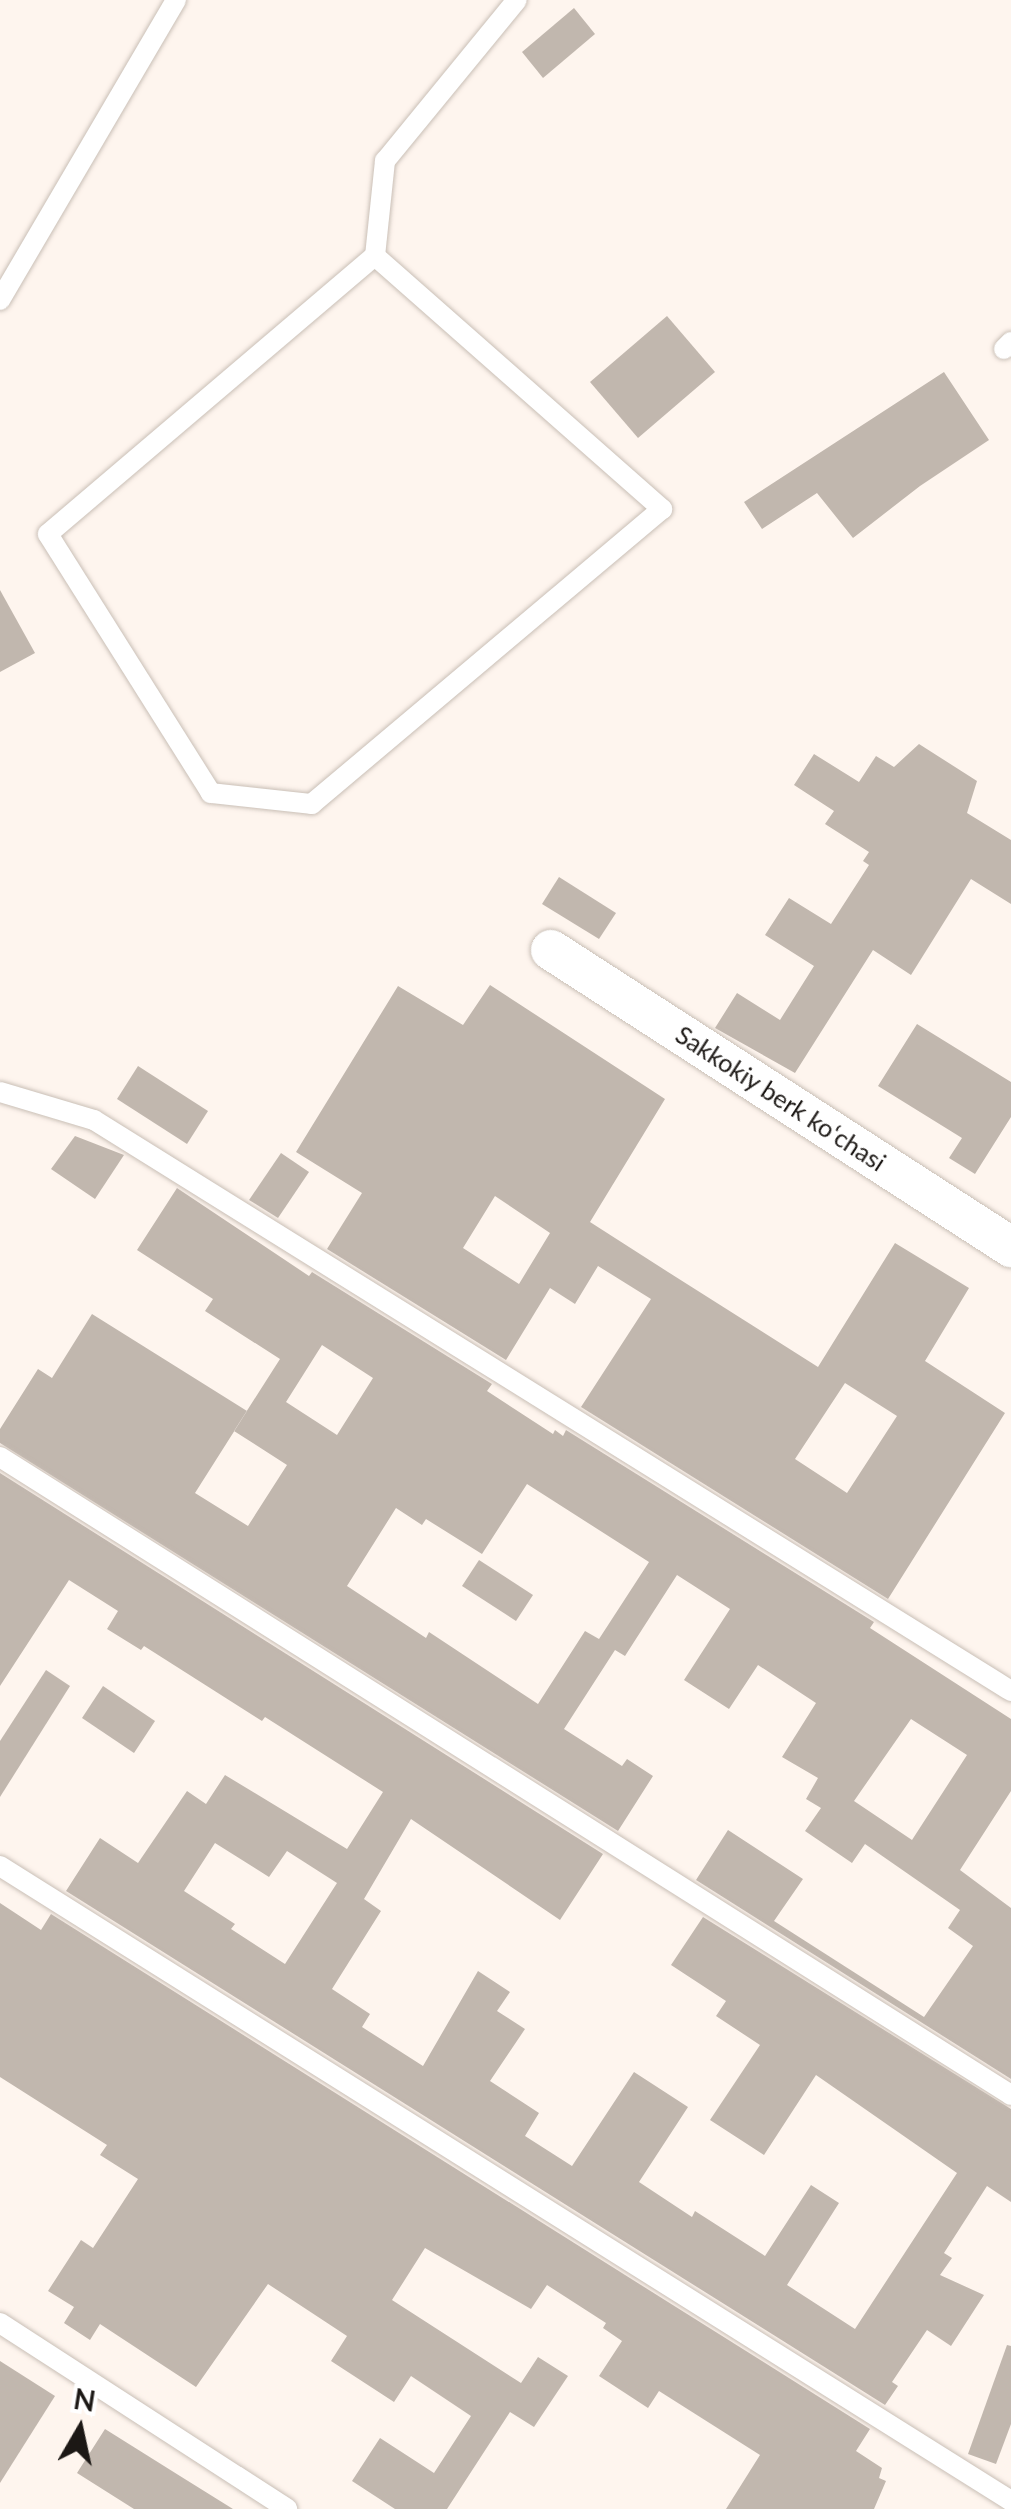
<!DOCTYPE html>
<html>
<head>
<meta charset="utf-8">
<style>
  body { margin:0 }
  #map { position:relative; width:1011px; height:2509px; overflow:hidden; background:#fef5ee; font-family:Lato,sans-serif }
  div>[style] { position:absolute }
  .building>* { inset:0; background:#c1b7ae }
  .roads { filter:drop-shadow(0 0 2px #c9bfb6) drop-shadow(0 0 2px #c9bfb6) }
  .lane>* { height:20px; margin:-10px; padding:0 10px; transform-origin:10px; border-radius:10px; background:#fff }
  .street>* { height:40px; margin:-20px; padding:0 20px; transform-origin:20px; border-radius:20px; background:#fff }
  span { translate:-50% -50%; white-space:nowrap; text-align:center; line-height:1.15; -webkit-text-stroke:10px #fff; paint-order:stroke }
  .street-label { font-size:25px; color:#1c1815 }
  .north { position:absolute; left:30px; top:2379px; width:100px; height:100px; -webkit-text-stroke:8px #fff; paint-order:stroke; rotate:9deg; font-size:28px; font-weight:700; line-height:40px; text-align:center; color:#1c1815 }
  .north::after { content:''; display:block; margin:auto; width:35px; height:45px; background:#1c1815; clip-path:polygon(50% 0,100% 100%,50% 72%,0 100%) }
</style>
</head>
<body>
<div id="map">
  <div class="building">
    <div style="clip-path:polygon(574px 8px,595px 34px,543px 78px,522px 52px)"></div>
    <div style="clip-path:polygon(667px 316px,715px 372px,638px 438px,590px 382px)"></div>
    <div style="clip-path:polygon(944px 372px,989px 440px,920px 486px,853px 538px,817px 493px,762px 529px,744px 502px)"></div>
    <div style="clip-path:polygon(0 590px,35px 653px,0 672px)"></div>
    <div style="clip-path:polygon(919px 744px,977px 781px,967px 813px,1011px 840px,1011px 904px,971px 879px,911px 975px,873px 950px,795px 1073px,715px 1028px,737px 993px,780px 1020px,814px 966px,765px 935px,789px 898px,831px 924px,869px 865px,863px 861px,869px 852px,825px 824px,834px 811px,794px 785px,814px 754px,859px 782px,876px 756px,894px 767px)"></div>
    <div style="clip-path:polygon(559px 877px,616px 913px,599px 939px,542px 904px)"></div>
    <div style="clip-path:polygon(evenodd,490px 985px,665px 1099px,590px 1222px,668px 1272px,818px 1367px,895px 1243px,969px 1288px,925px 1361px,1005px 1413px,888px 1599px,581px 1407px,651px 1299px,598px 1266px,575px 1304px,550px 1288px,506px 1360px,327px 1249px,362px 1193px,296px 1152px,398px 986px,463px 1025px,490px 985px,495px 1196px,550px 1233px,519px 1284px,463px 1248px,495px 1196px,490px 985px,845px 1383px,897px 1416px,847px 1493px,795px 1459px,845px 1383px)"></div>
    <div style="clip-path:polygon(917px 1024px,1011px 1082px,1011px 1117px,975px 1174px,949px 1158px,962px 1138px,878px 1086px)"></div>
    <div style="clip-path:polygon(138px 1066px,208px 1111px,187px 1144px,117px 1099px)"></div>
    <div style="clip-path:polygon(75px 1136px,124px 1155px,95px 1199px,51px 1169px)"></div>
    <div style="clip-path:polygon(281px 1153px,309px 1172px,278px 1218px,249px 1200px)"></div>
    <div style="clip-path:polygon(evenodd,177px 1188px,309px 1276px,312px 1272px,492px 1384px,487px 1391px,553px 1434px,555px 1430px,563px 1436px,566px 1430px,874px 1622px,870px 1628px,1011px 1719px,1011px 1791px,960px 1870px,1011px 1908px,1011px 2079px,696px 1880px,728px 1830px,803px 1879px,774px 1921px,924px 2017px,973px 1946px,948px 1928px,960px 1910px,865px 1844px,852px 1863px,805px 1831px,821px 1808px,806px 1799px,818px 1778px,782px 1757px,816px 1703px,758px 1665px,729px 1709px,684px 1680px,730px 1609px,677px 1575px,625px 1656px,615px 1650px,564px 1729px,622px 1766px,627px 1759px,653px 1776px,618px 1831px,0 1443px,0 1429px,38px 1369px,52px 1378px,92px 1314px,247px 1411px,195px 1493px,248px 1526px,287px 1465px,234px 1431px,280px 1359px,205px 1311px,213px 1299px,137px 1250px,177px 1188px,322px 1345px,373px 1378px,337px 1435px,286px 1402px,322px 1345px,177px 1188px,527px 1484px,649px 1562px,599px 1639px,585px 1631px,538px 1704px,429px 1632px,426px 1638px,347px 1586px,396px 1508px,422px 1525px,426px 1519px,482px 1554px,527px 1484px,177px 1188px,911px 1719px,967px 1755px,912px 1840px,854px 1801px,911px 1719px)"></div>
    <div style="clip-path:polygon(evenodd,0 1473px,603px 1854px,560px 1920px,411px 1819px,364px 1899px,381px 1911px,332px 1989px,370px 2014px,362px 2027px,423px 2066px,478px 1971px,510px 1992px,497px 2011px,525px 2029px,490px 2081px,539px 2113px,525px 2136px,572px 2166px,634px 2072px,688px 2107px,639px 2182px,692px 2217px,695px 2211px,765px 2256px,811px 2185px,839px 2203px,787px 2285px,855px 2329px,957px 2173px,816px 2075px,764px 2155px,710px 2120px,760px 2045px,716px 2016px,726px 2001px,671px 1965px,703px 1917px,1011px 2109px,1011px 2202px,987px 2186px,944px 2253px,952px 2258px,940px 2275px,984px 2295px,951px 2346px,927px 2330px,892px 2382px,898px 2386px,885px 2405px,66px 1891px,100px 1838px,138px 1863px,187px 1791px,206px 1804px,225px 1775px,347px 1849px,383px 1792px,265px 1717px,262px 1721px,144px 1646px,141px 1650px,107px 1629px,118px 1611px,69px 1580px,0 1686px,0 1473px,215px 1843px,269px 1877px,287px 1851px,337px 1883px,285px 1964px,231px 1929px,235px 1924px,184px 1891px,215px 1843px)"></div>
    <div style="clip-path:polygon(479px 1560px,533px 1595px,516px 1621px,462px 1586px)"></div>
    <div style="clip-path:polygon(46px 1670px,70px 1686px,0 1797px,0 1741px)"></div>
    <div style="clip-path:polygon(103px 1686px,155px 1721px,134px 1753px,82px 1718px)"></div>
    <div style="clip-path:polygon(0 1903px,41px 1930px,51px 1914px,870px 2429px,856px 2451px,882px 2468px,879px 2478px,886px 2481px,874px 2509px,726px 2509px,760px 2455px,659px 2391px,648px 2408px,599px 2376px,622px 2341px,603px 2328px,606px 2323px,547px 2285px,531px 2309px,425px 2248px,392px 2300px,521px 2383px,538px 2357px,568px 2376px,534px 2427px,510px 2412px,447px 2509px,395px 2509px,352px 2481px,380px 2438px,434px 2473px,471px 2416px,411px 2376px,394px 2402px,331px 2361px,347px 2336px,268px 2284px,196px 2387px,100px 2324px,90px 2340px,64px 2323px,74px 2307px,48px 2291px,81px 2240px,93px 2248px,138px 2179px,100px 2155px,107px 2145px,0 2077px)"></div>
    <div style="clip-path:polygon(1007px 2345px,1011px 2346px,1011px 2424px,996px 2464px,968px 2454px)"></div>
    <div style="clip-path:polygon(0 2361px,55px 2396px,0 2483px)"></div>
    <div style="clip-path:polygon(105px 2429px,180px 2476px,233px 2509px,134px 2509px,77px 2473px)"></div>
  </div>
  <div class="roads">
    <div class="lane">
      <div style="left:375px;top:256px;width:383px;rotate:41.4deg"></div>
      <div style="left:662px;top:509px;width:458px;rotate:139.9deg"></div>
      <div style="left:312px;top:804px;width:102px;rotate:-173.8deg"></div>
      <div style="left:211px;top:793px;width:306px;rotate:-122.2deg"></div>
      <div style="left:48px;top:534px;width:429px;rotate:-40.4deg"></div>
      <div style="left:375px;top:256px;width:96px;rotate:-84deg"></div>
      <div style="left:385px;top:161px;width:208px;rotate:-50.7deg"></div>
      <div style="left:0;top:300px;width:348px;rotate:-59.6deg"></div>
      <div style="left:1004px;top:349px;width:10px;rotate:-45deg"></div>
      <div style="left:0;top:1092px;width:98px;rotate:16.6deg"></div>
      <div style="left:94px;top:1120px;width:1080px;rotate:31.91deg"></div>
      <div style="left:0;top:1457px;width:1195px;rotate:32.25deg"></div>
      <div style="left:0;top:1866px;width:1194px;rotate:32.13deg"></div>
      <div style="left:0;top:2323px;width:342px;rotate:32.9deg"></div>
    </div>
    <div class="street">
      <div style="left:551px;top:950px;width:548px;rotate:32.85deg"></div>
    </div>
  </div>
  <div class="street-label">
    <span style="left:781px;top:1098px;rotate:33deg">Sakkokiy berk koʻchasi</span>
  </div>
  <div class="north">N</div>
</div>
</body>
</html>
